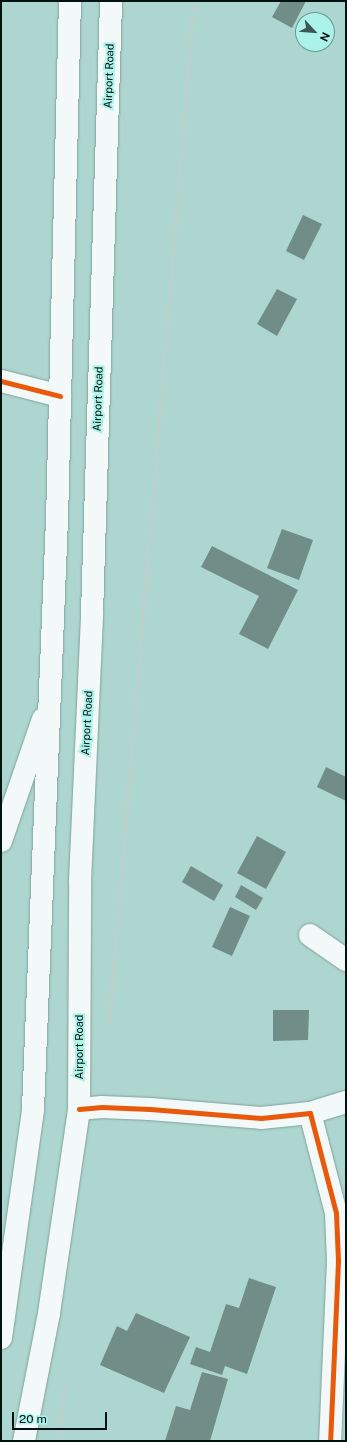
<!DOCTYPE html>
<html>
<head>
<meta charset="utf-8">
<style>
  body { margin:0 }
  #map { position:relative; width:347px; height:1442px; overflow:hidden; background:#aed6d0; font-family:"Public Sans",sans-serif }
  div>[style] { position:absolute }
  .building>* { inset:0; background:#708d87 }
  .path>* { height:2.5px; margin-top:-1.25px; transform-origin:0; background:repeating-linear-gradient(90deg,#c2cecc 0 4px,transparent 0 6px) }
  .roads { filter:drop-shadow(0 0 1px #81a19c) drop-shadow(0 0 1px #81a19c) }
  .street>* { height:22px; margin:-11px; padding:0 11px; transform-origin:11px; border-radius:11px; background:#f3f9f8 }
  .secondary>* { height:22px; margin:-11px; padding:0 11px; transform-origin:11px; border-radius:11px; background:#f3f9f8 }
  .cycleway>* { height:5px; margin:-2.5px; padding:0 2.5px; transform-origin:2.5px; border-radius:2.5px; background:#e8590c }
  span { translate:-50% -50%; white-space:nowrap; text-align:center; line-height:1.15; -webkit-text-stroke:4px #abf3ea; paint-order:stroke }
  .street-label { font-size:11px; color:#001210 }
  .frame { position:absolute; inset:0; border:2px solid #001210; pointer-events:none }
  .north { position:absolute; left:295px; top:12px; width:40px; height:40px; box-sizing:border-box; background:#abf3ea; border:1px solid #679993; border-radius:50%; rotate:116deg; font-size:11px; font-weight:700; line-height:16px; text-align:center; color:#001210 }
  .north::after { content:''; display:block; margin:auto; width:14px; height:18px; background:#3d5753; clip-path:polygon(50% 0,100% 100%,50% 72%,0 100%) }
  .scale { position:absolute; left:12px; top:1412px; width:95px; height:18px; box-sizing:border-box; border:2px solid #001210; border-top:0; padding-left:5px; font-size:12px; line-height:14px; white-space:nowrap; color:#001210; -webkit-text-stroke:3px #abf3ea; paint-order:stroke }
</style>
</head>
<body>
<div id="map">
  <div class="building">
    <div style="clip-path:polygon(281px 1px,306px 1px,292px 28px,272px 17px)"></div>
    <div style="clip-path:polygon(303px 215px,322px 224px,304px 260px,286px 251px)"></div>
    <div style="clip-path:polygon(277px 289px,297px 299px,277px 336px,257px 324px)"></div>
    <div style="clip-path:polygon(282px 529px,313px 540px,299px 580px,267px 568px)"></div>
    <div style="clip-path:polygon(212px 546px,298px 590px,268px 649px,239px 634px,259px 596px,201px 567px)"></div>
    <div style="clip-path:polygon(326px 767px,346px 777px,346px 801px,317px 787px)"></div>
    <div style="clip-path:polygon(257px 836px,286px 852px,266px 889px,237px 873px)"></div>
    <div style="clip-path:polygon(191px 866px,223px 885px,214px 901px,182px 882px)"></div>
    <div style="clip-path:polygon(241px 885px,263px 898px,256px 910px,235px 897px)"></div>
    <div style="clip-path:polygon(230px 907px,250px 916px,232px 956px,212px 947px)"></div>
    <div style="clip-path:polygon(273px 1010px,309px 1010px,308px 1040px,273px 1041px)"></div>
    <div style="clip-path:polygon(249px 1278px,276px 1287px,247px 1374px,225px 1366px,222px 1375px,190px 1364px,196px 1347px,210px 1352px,226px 1304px,239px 1308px)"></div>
    <div style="clip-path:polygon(136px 1313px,190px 1337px,164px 1393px,100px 1365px,117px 1326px,127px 1331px)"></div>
    <div style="clip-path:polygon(202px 1372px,228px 1379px,210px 1441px,165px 1441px,176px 1406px,190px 1410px)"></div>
  </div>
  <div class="path">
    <div style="left:109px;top:1024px;width:1027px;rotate:-85.25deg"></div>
    <div style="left:58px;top:1441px;width:60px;rotate:-82.3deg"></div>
  </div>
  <div class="roads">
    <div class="street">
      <div style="left:1px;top:381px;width:61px;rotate:14.3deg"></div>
      <div style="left:310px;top:935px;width:44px;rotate:34.8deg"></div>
      <div style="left:79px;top:1109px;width:23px;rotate:-5deg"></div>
      <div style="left:102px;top:1107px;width:48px;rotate:2.4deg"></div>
      <div style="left:150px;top:1109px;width:111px;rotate:4.6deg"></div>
      <div style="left:261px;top:1118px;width:49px;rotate:-5.8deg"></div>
      <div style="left:310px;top:1113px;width:103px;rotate:75.4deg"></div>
      <div style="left:336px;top:1213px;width:48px;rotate:87.6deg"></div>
      <div style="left:338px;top:1261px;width:180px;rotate:92.5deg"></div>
      <div style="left:310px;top:1113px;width:38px;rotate:-17deg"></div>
    </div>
    <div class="secondary">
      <div style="left:1px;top:841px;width:129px;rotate:-71deg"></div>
      <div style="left:1px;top:1338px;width:231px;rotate:-82deg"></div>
      <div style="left:33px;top:1109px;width:589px;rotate:-87.67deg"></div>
      <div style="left:57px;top:520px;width:519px;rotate:-88.57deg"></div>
      <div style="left:24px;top:1441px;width:130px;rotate:-78.9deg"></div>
      <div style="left:49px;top:1313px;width:206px;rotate:-81.6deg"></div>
      <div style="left:79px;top:1109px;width:228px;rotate:-89.7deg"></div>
      <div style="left:80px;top:881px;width:267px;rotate:-87.4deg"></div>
      <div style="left:92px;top:614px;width:613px;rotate:-88.22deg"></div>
    </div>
  </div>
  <div class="cycleway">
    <div style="left:1px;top:381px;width:61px;rotate:14.3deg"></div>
    <div style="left:79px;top:1109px;width:23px;rotate:-5deg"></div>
    <div style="left:102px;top:1107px;width:48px;rotate:2.4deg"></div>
    <div style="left:150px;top:1109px;width:111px;rotate:4.6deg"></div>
    <div style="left:261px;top:1118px;width:49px;rotate:-5.8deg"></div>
    <div style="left:310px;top:1113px;width:103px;rotate:75.4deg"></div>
    <div style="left:336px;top:1213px;width:48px;rotate:87.6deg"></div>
    <div style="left:338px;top:1261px;width:180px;rotate:92.5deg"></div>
  </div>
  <div class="street-label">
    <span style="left:109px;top:76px;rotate:-88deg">Airport Road</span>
    <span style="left:98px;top:399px;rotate:-88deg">Airport Road</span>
    <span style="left:87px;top:723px;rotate:-87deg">Airport Road</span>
    <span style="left:79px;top:1047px;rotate:-90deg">Airport Road</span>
  </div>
  <div class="frame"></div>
  <div class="north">N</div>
  <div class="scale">20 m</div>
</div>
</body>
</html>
